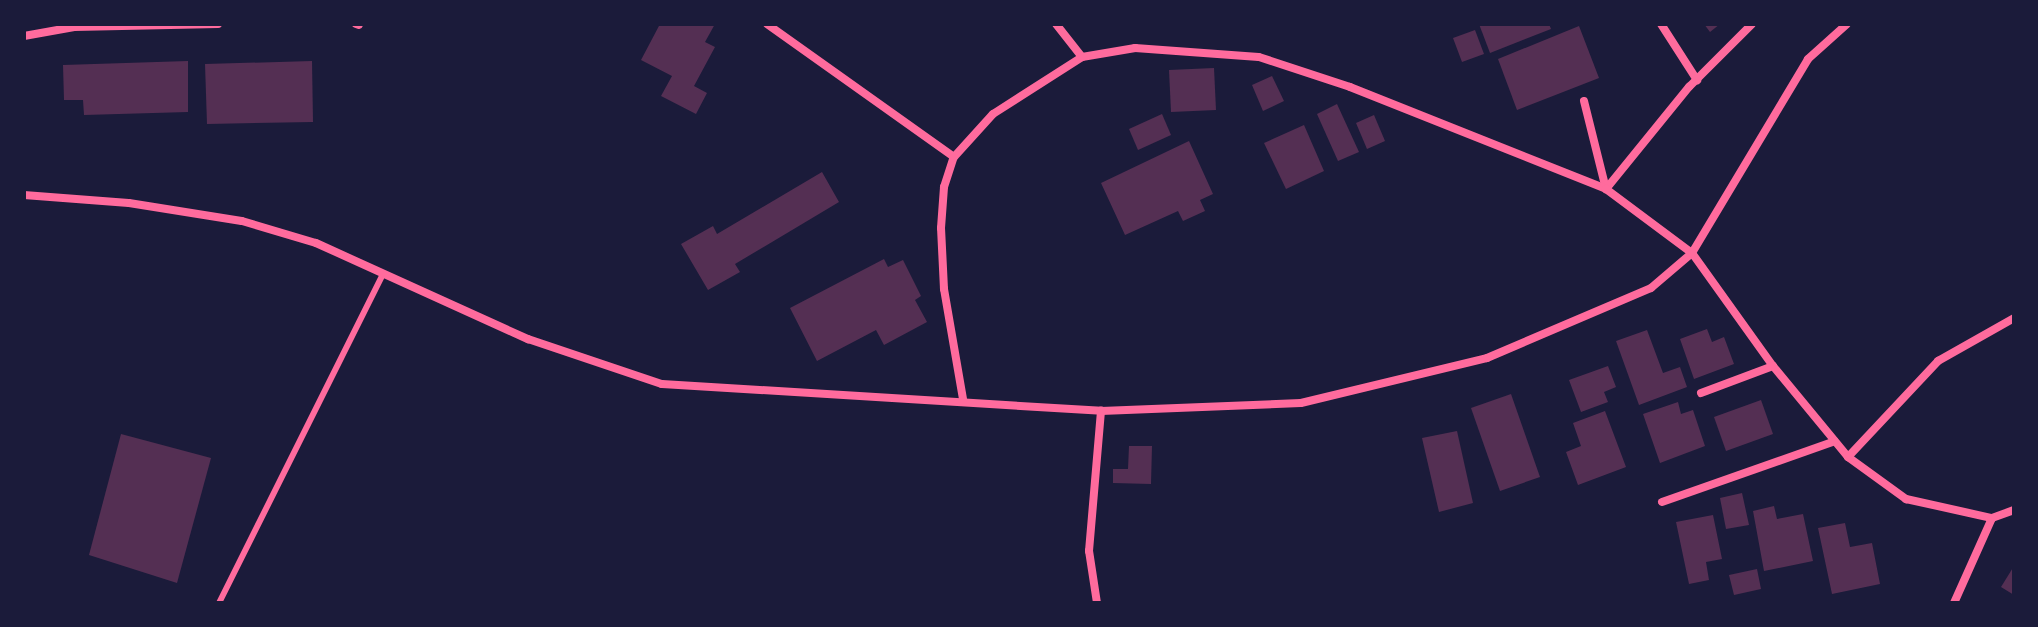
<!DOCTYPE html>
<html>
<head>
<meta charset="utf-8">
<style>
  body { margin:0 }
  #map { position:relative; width:2038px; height:627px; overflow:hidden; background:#1b1b3a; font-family:Manrope,sans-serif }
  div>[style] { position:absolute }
  .building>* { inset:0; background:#542f53 }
  .service>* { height:6px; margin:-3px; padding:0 3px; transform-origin:3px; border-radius:3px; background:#ff6b9d }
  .minor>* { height:8px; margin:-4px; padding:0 4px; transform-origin:4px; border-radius:4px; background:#ff6b9d }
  span { translate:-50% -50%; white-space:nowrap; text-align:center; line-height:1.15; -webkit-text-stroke:8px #1b1b3a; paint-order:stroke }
  .frame { position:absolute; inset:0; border:26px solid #1b1b3a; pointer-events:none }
</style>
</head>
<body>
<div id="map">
  <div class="building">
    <div style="clip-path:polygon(660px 24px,715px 24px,705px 42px,715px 47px,694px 86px,707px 93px,696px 114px,661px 96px,672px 76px,641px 60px)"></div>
    <div style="clip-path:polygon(1479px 24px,1549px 24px,1551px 29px,1490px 53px)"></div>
    <div style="clip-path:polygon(1704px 24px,1720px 24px,1710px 32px)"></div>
    <div style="clip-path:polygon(1579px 26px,1599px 78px,1517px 110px,1498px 59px)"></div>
    <div style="clip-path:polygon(1475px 30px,1484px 54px,1462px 62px,1453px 38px)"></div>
    <div style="clip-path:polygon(188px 61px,188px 112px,84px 115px,83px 100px,64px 100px,63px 65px)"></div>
    <div style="clip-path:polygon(312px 61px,313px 122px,207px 124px,205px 64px)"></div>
    <div style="clip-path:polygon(1214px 68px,1216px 110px,1171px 112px,1169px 70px)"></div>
    <div style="clip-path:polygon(1272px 76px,1284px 101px,1263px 111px,1252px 85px)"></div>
    <div style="clip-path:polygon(1337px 104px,1359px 152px,1338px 161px,1317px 114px)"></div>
    <div style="clip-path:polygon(1162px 114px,1171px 135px,1138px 150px,1129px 129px)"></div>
    <div style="clip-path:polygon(1374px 115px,1385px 141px,1367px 149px,1356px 123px)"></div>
    <div style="clip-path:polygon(1304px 125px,1324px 171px,1286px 189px,1264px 143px)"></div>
    <div style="clip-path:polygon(1189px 141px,1213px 194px,1200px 200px,1205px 211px,1183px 221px,1178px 211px,1125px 235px,1101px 183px)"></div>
    <div style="clip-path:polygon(822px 172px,839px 202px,735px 264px,740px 272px,708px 290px,681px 244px,713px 226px,717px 234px)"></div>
    <div style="clip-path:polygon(884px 259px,888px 267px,903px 260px,921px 296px,915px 300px,927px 322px,884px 345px,876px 330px,817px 361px,790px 308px)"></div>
    <div style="clip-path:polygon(1707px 329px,1712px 342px,1724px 337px,1734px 364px,1694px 379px,1680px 339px)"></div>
    <div style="clip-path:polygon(1647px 330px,1663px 373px,1680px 367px,1687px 387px,1639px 405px,1616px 341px)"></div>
    <div style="clip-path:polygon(1608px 366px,1616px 387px,1604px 392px,1608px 402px,1581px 412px,1569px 380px)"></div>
    <div style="clip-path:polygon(1511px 394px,1540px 477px,1500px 491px,1471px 408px)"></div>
    <div style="clip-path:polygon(1761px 400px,1773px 434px,1726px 451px,1714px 417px)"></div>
    <div style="clip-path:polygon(1678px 402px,1681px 414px,1693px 410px,1705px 446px,1660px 463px,1643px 414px)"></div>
    <div style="clip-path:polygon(1605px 411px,1626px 467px,1578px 485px,1566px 452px,1581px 446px,1573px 423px)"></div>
    <div style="clip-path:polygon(1457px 431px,1473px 503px,1439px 512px,1422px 438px)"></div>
    <div style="clip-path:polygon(121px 434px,211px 458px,177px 583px,89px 555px)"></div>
    <div style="clip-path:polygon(1129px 446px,1152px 446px,1151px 484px,1113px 483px,1113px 469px,1128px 469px)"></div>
    <div style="clip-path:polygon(1742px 493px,1749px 525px,1726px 529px,1720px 498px)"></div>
    <div style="clip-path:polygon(1774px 506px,1777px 519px,1803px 514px,1813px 561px,1764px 571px,1753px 511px)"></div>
    <div style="clip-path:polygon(1713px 515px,1722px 559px,1706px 562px,1709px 580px,1689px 584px,1676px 522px)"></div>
    <div style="clip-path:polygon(1845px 523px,1850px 547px,1872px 543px,1880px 584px,1832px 594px,1818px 528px)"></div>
    <div style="clip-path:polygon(2014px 566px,2014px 595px,2001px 587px)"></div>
    <div style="clip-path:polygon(1757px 569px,1761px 589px,1734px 595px,1729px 575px)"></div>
  </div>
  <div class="service">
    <div style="left:219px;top:603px;width:368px;rotate:-63.5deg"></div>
  </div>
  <div class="minor">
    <div style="left:356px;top:24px;width:3px;rotate:18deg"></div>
    <div style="left:767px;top:24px;width:229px;rotate:35.4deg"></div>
    <div style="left:1056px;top:24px;width:42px;rotate:51.8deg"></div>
    <div style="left:1661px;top:24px;width:67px;rotate:57.3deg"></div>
    <div style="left:24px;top:36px;width:51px;rotate:-10.2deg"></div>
    <div style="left:74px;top:27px;width:144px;rotate:-1.2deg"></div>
    <div style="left:1584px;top:101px;width:91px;rotate:76deg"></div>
    <div style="left:1606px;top:189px;width:132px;rotate:-50.9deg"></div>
    <div style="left:1689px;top:87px;width:89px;rotate:-45deg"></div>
    <div style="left:24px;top:195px;width:105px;rotate:4.4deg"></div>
    <div style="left:129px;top:203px;width:114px;rotate:9.1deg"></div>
    <div style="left:242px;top:221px;width:77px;rotate:16.6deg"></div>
    <div style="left:316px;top:243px;width:233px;rotate:24.4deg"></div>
    <div style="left:528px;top:339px;width:141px;rotate:18.6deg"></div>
    <div style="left:662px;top:384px;width:440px;rotate:3.5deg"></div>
    <div style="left:1101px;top:411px;width:200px;rotate:-2.3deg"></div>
    <div style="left:1301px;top:403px;width:191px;rotate:-13.6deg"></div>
    <div style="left:1487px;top:358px;width:178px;rotate:-23.1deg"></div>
    <div style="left:1651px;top:288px;width:54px;rotate:-40.5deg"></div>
    <div style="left:1692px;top:253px;width:139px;rotate:54.4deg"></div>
    <div style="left:1773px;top:366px;width:118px;rotate:50.5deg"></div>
    <div style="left:1848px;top:457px;width:72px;rotate:35.9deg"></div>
    <div style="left:1906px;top:499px;width:88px;rotate:12.5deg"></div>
    <div style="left:1992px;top:518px;width:23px;rotate:-20deg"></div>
    <div style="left:1701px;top:393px;width:77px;rotate:-20.6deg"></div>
    <div style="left:963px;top:399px;width:112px;rotate:-99.8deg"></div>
    <div style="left:944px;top:289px;width:61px;rotate:-92.8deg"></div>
    <div style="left:941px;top:228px;width:41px;rotate:-85.8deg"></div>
    <div style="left:944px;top:187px;width:32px;rotate:-72deg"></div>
    <div style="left:954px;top:157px;width:58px;rotate:-47.8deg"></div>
    <div style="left:993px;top:114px;width:106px;rotate:-32.6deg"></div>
    <div style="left:1082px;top:57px;width:54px;rotate:-9.6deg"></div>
    <div style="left:1135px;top:48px;width:124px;rotate:4.2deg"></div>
    <div style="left:1259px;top:57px;width:96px;rotate:18.2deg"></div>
    <div style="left:1350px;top:87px;width:276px;rotate:21.7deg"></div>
    <div style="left:1606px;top:189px;width:107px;rotate:36.7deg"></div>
    <div style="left:1692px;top:253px;width:226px;rotate:-59.1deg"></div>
    <div style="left:1808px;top:59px;width:52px;rotate:-41.9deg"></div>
    <div style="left:1848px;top:457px;width:132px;rotate:-46.8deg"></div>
    <div style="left:1938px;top:361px;width:87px;rotate:-29.5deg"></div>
    <div style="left:1662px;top:502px;width:183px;rotate:-19.4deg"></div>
    <div style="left:1097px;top:603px;width:53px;rotate:-98.7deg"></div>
    <div style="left:1089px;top:551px;width:141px;rotate:-85.1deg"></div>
    <div style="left:1954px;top:603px;width:93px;rotate:-65.9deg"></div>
  </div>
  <div class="frame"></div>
</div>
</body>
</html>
